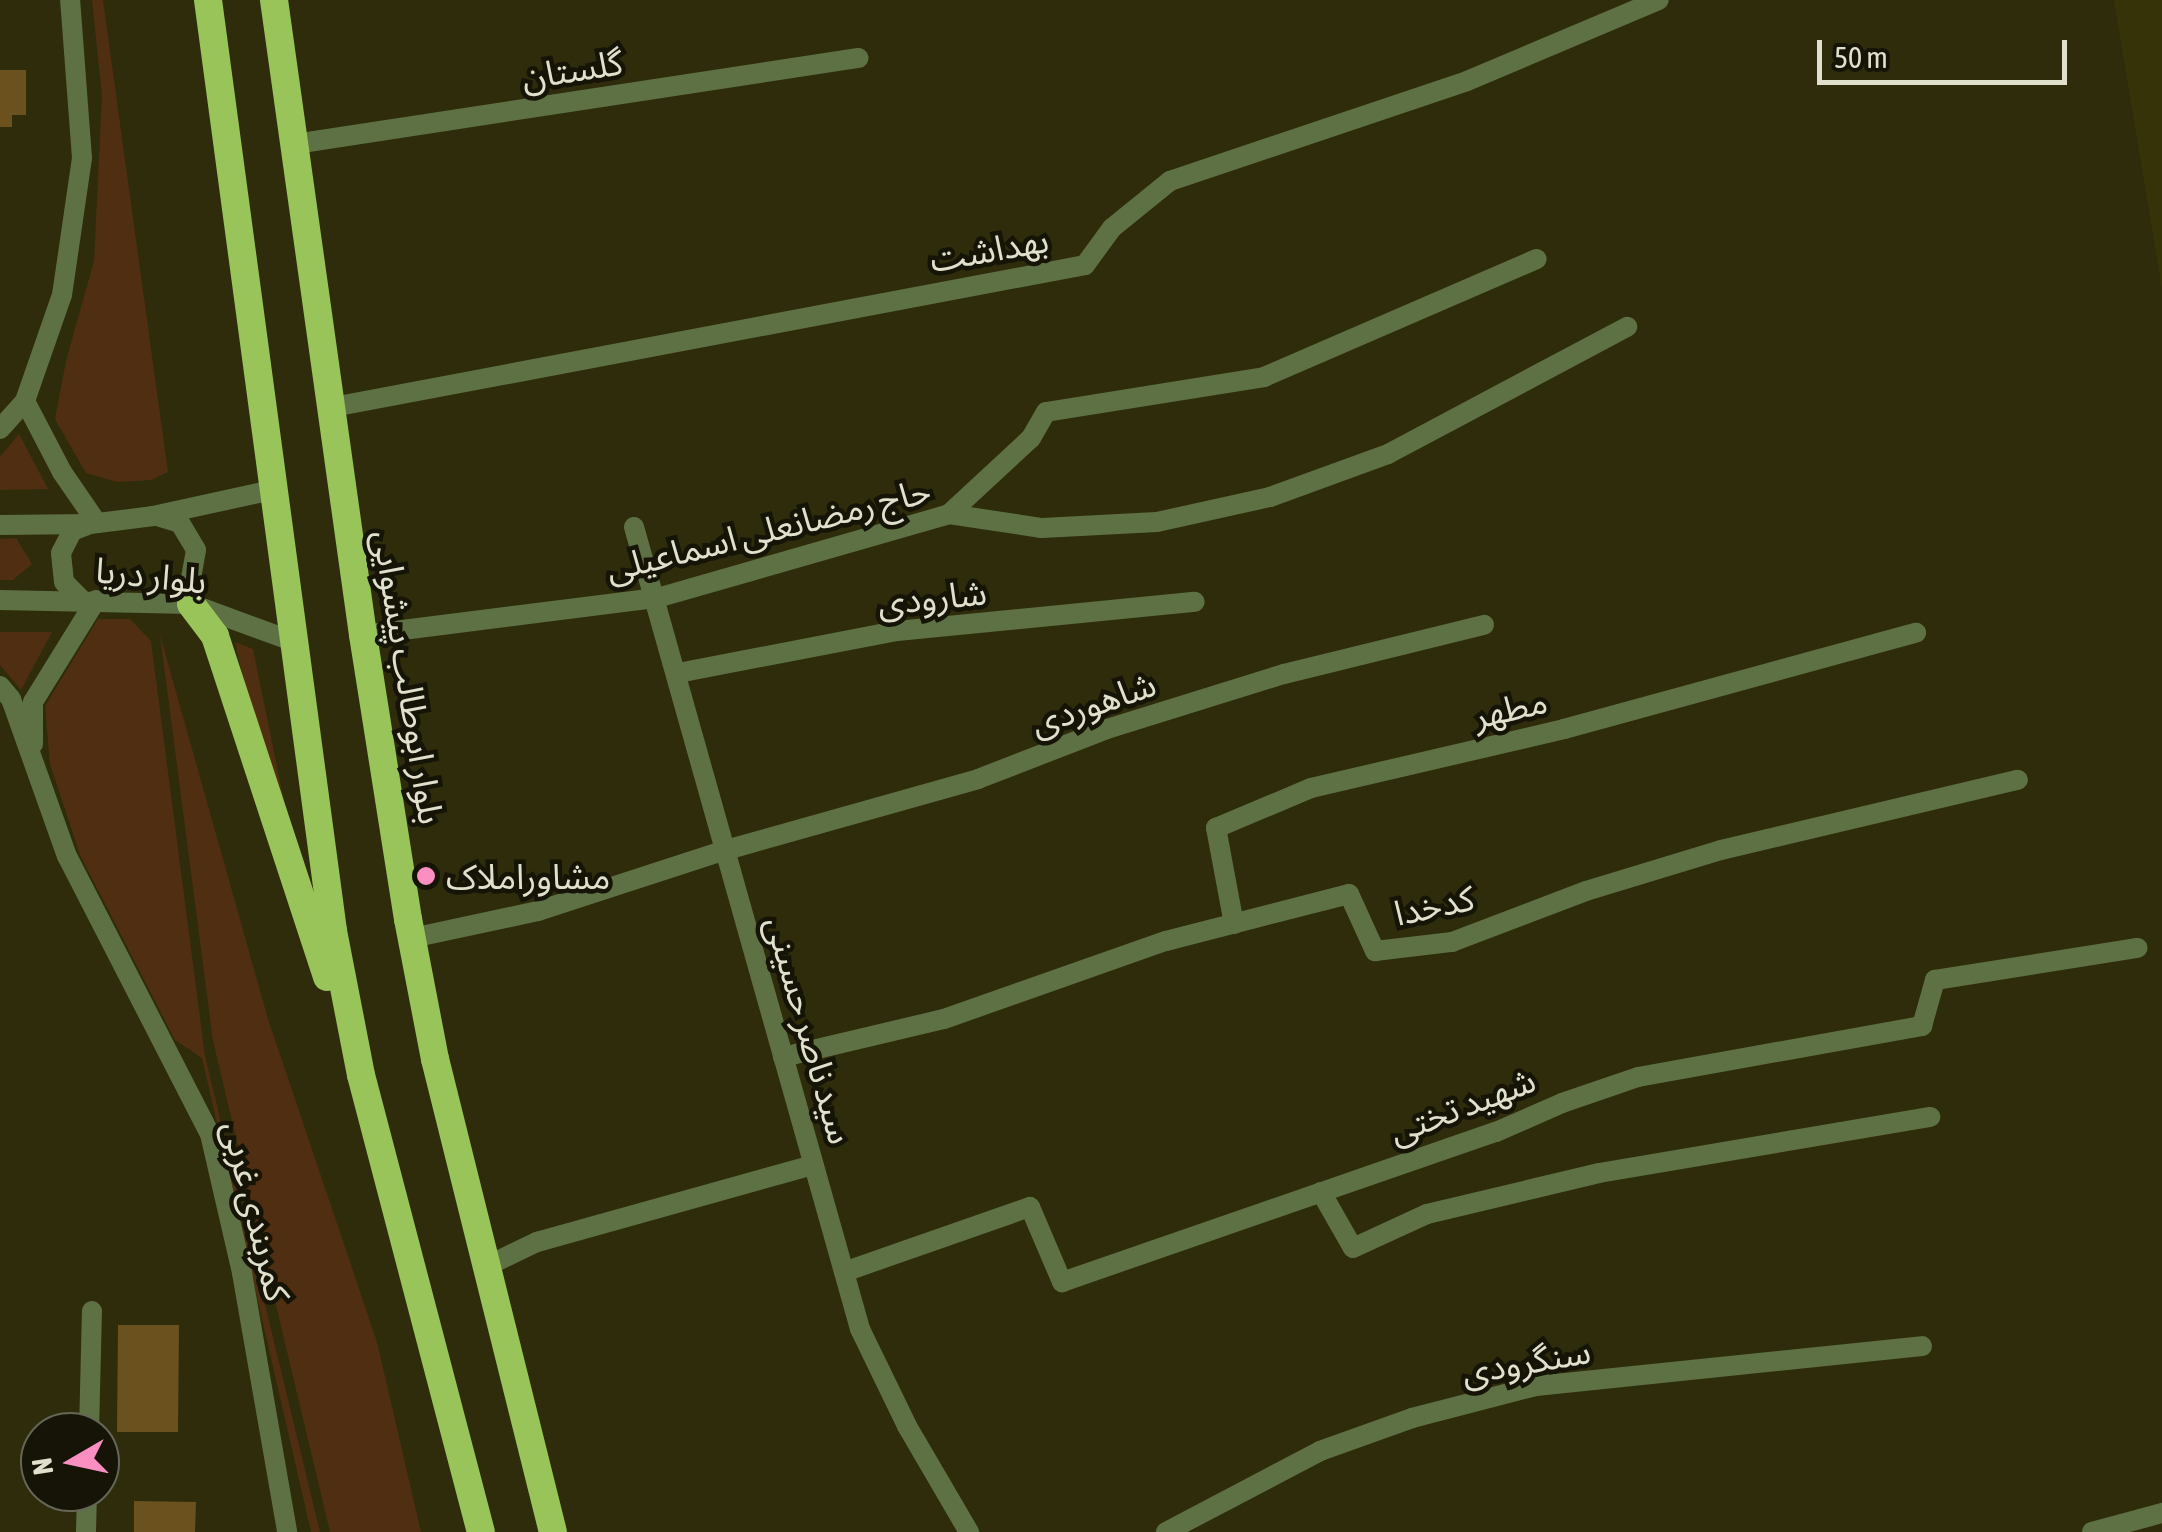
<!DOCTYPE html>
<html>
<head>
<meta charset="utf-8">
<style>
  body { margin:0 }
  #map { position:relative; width:2162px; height:1532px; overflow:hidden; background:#2f2c0c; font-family:"Asap Condensed","Noto Sans Arabic",sans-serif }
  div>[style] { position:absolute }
  .built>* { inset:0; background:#363309 }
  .green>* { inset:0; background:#4f2e11 }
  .building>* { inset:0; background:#6b511d }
  .minor>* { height:20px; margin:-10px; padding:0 10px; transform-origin:10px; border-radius:10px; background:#5e7144 }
  .tertiary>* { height:20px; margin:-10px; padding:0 10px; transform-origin:10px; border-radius:10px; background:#5e7144 }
  .trunk>* { height:28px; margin:-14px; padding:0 14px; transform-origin:14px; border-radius:14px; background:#99c459 }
  .dots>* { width:28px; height:28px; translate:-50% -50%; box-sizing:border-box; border:5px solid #151407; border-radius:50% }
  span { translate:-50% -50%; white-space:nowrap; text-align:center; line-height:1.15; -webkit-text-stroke:9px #151407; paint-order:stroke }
  .street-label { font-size:35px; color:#e0e0cd }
  .poi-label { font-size:35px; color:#e0e0cd }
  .left { translate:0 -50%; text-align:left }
  .north { position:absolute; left:20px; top:1412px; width:100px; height:100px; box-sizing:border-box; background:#151407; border:2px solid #666656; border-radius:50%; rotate:261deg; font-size:28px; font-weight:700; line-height:40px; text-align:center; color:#e0e0cd }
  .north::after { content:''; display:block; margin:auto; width:35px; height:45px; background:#fc8fc1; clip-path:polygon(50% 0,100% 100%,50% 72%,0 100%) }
  .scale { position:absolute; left:1817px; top:40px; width:250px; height:45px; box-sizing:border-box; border:5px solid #e0e0cd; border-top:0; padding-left:12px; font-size:30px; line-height:35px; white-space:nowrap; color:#e0e0cd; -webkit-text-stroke:8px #151407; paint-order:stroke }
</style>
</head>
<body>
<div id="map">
  <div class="built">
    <div style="clip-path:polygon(2114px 0,2162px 0,2162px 290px)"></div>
  </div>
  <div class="green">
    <div style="clip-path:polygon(92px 0,103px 0,168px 472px,151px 480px,118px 482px,86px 473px,55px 419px,66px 361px,94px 261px,102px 96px)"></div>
    <div style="clip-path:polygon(19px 434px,48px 489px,0 490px,0 457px)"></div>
    <div style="clip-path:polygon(16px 538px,32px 564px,13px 580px,0 580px,0 539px)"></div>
    <div style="clip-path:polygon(98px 619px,130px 619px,151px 641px,205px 1056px,320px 1532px,311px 1532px,202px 1058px,175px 1040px,80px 855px,50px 764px,45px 706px)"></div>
    <div style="clip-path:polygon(0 632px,52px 632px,21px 690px,0 665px)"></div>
    <div style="clip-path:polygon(160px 635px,268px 1019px,377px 1342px,421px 1532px,330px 1532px,213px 1041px)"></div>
    <div style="clip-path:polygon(235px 642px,253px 649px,299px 875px,286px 870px)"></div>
  </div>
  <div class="building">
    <div style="clip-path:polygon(0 70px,26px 70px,26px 115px,12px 115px,12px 127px,0 127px)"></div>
    <div style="clip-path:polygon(118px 1325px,179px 1325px,178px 1432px,117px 1432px)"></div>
    <div style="clip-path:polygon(134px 1501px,196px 1502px,195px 1532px,134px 1532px)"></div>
  </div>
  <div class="minor">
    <div style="left:295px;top:144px;width:570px;rotate:-8.68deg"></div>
    <div style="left:333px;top:407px;width:765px;rotate:-10.69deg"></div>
    <div style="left:1085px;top:265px;width:46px;rotate:-53.9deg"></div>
    <div style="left:1112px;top:228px;width:75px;rotate:-39deg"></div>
    <div style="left:1170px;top:181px;width:313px;rotate:-18.6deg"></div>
    <div style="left:1467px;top:81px;width:208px;rotate:-22.9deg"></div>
    <div style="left:949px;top:514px;width:112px;rotate:-42.8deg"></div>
    <div style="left:1031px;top:438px;width:30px;rotate:-60deg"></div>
    <div style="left:1046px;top:412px;width:221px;rotate:-9.1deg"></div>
    <div style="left:1264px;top:377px;width:297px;rotate:-23.4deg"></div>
    <div style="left:363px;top:635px;width:296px;rotate:-7.2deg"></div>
    <div style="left:657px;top:598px;width:304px;rotate:-16deg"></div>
    <div style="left:949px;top:514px;width:94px;rotate:8.6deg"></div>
    <div style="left:1042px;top:528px;width:115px;rotate:-3deg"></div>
    <div style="left:1157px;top:522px;width:116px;rotate:-12.5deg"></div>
    <div style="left:1270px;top:497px;width:126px;rotate:-20deg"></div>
    <div style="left:1388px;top:454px;width:271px;rotate:-28deg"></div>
    <div style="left:678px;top:673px;width:223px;rotate:-10.9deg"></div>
    <div style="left:897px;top:631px;width:299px;rotate:-5.6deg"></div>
    <div style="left:1234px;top:924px;width:98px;rotate:-100.6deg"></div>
    <div style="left:1216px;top:828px;width:103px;rotate:-22.8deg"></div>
    <div style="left:1311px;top:788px;width:260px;rotate:-13.1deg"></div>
    <div style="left:1564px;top:729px;width:365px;rotate:-15.3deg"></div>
    <div style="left:412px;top:938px;width:129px;rotate:-12.1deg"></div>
    <div style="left:538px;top:911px;width:198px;rotate:-18deg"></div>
    <div style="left:726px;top:850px;width:262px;rotate:-15.7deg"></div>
    <div style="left:978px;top:779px;width:138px;rotate:-21.2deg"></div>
    <div style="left:1107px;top:729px;width:185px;rotate:-17.3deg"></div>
    <div style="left:1284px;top:674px;width:206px;rotate:-13.8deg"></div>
    <div style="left:783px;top:1057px;width:165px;rotate:-13.3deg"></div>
    <div style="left:944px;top:1019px;width:235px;rotate:-19.4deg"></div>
    <div style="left:1166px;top:941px;width:189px;rotate:-14.4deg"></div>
    <div style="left:1349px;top:894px;width:63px;rotate:65.5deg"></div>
    <div style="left:1375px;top:951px;width:78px;rotate:-6.7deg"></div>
    <div style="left:1452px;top:942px;width:143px;rotate:-20.8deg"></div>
    <div style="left:1586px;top:891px;width:141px;rotate:-16.9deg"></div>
    <div style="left:1721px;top:850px;width:305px;rotate:-13.3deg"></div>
    <div style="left:1321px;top:1192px;width:64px;rotate:60.3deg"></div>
    <div style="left:1353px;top:1248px;width:81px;rotate:-24.7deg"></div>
    <div style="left:1427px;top:1214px;width:177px;rotate:-13.4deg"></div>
    <div style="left:1599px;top:1173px;width:336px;rotate:-9.6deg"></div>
    <div style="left:485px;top:1267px;width:58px;rotate:-25.7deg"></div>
    <div style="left:537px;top:1242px;width:287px;rotate:-15.6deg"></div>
    <div style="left:844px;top:1272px;width:197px;rotate:-19.3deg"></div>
    <div style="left:1030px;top:1207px;width:82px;rotate:66.9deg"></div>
    <div style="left:1062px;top:1282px;width:459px;rotate:-19.1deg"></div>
    <div style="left:1496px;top:1132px;width:72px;rotate:-23.7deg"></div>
    <div style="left:1562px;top:1103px;width:80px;rotate:-18.9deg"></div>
    <div style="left:1638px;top:1077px;width:289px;rotate:-10.2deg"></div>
    <div style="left:1922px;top:1026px;width:48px;rotate:-74.2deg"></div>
    <div style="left:1935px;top:980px;width:205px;rotate:-9deg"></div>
    <div style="left:89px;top:1432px;width:121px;rotate:-88.6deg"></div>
    <div style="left:86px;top:1532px;width:40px;rotate:-88.6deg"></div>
    <div style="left:1166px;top:1532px;width:174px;rotate:-27.7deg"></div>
    <div style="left:1320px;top:1451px;width:98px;rotate:-19.7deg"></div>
    <div style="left:1412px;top:1418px;width:128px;rotate:-14.5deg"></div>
    <div style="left:1536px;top:1386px;width:388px;rotate:-5.9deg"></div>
    <div style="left:2092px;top:1532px;width:73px;rotate:-15.2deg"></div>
  </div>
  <div class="tertiary">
    <div style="left:25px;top:401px;width:80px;rotate:62.5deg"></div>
    <div style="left:62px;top:472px;width:62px;rotate:55.5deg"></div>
    <div style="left:0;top:429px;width:38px;rotate:-48deg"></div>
    <div style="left:25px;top:401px;width:112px;rotate:-70.8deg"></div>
    <div style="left:62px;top:295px;width:138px;rotate:-81.7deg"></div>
    <div style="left:82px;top:158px;width:158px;rotate:-94.3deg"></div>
    <div style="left:157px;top:516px;width:24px;rotate:17deg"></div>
    <div style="left:180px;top:523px;width:31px;rotate:59deg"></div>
    <div style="left:196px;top:550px;width:29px;rotate:100deg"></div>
    <div style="left:191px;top:579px;width:15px;rotate:127deg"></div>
    <div style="left:182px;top:591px;width:24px;rotate:156deg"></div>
    <div style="left:0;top:525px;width:90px;rotate:-0.6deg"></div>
    <div style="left:90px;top:524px;width:64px;rotate:-7.2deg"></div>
    <div style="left:153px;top:516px;width:122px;rotate:-12.3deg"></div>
    <div style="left:634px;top:527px;width:833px;rotate:74.26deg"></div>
    <div style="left:860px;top:1329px;width:108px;rotate:64.1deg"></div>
    <div style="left:907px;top:1426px;width:123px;rotate:59.7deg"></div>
    <div style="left:0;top:600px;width:191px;rotate:1.2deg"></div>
    <div style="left:191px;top:604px;width:108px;rotate:20.1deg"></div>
    <div style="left:82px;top:600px;width:25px;rotate:-135deg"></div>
    <div style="left:64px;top:582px;width:29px;rotate:-96deg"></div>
    <div style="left:61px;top:553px;width:25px;rotate:-63deg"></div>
    <div style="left:72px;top:531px;width:17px;rotate:-21deg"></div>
    <div style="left:0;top:686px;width:17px;rotate:50deg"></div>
    <div style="left:11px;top:699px;width:167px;rotate:70.4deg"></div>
    <div style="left:67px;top:856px;width:313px;rotate:62.8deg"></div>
    <div style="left:210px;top:1134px;width:143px;rotate:77deg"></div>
    <div style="left:242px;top:1273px;width:263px;rotate:80.1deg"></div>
    <div style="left:33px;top:744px;width:42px;rotate:-90deg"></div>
    <div style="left:33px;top:702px;width:120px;rotate:-58.3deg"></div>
  </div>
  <div class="trunk">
    <div style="left:208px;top:0;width:939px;rotate:82.35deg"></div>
    <div style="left:333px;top:931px;width:147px;rotate:79deg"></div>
    <div style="left:361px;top:1075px;width:472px;rotate:75.3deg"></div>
    <div style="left:274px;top:0;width:641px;rotate:82.02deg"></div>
    <div style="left:363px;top:635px;width:288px;rotate:81deg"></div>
    <div style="left:408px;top:919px;width:143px;rotate:79.1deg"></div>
    <div style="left:435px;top:1059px;width:487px;rotate:76deg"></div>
    <div style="left:191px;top:604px;width:40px;rotate:53deg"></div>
    <div style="left:215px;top:636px;width:359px;rotate:71.8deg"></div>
  </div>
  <div class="dots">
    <div style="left:426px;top:876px;background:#fc8fc1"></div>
  </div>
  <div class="street-label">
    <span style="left:572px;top:69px;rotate:-9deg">گلستان</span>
    <span style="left:989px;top:249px;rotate:-10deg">بهداشت</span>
    <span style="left:768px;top:529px;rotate:-14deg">حاج رمضانعلی اسماعیلی</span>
    <span style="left:151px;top:575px;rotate:6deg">بلوار دریا</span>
    <span style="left:932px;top:597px;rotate:-6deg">شارودی</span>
    <span style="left:409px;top:677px;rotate:81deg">بلوار ابوطالب پیشوایی</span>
    <span style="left:1093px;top:703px;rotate:-19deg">شاهوردی</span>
    <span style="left:1510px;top:708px;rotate:-13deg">مطهر</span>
    <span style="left:1434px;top:905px;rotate:-12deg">کدخدا</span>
    <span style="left:810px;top:1030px;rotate:74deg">سید ناصر حسینی</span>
    <span style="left:1462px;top:1105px;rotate:-21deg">شهید تختی</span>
    <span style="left:257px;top:1211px;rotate:76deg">کمربندی غربی</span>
    <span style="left:1526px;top:1361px;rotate:-10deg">سنگرودی</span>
  </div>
  <div class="poi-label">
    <span class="left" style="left:446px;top:876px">مشاوراملاک</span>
  </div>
  <div class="north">N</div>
  <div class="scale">50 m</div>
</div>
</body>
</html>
